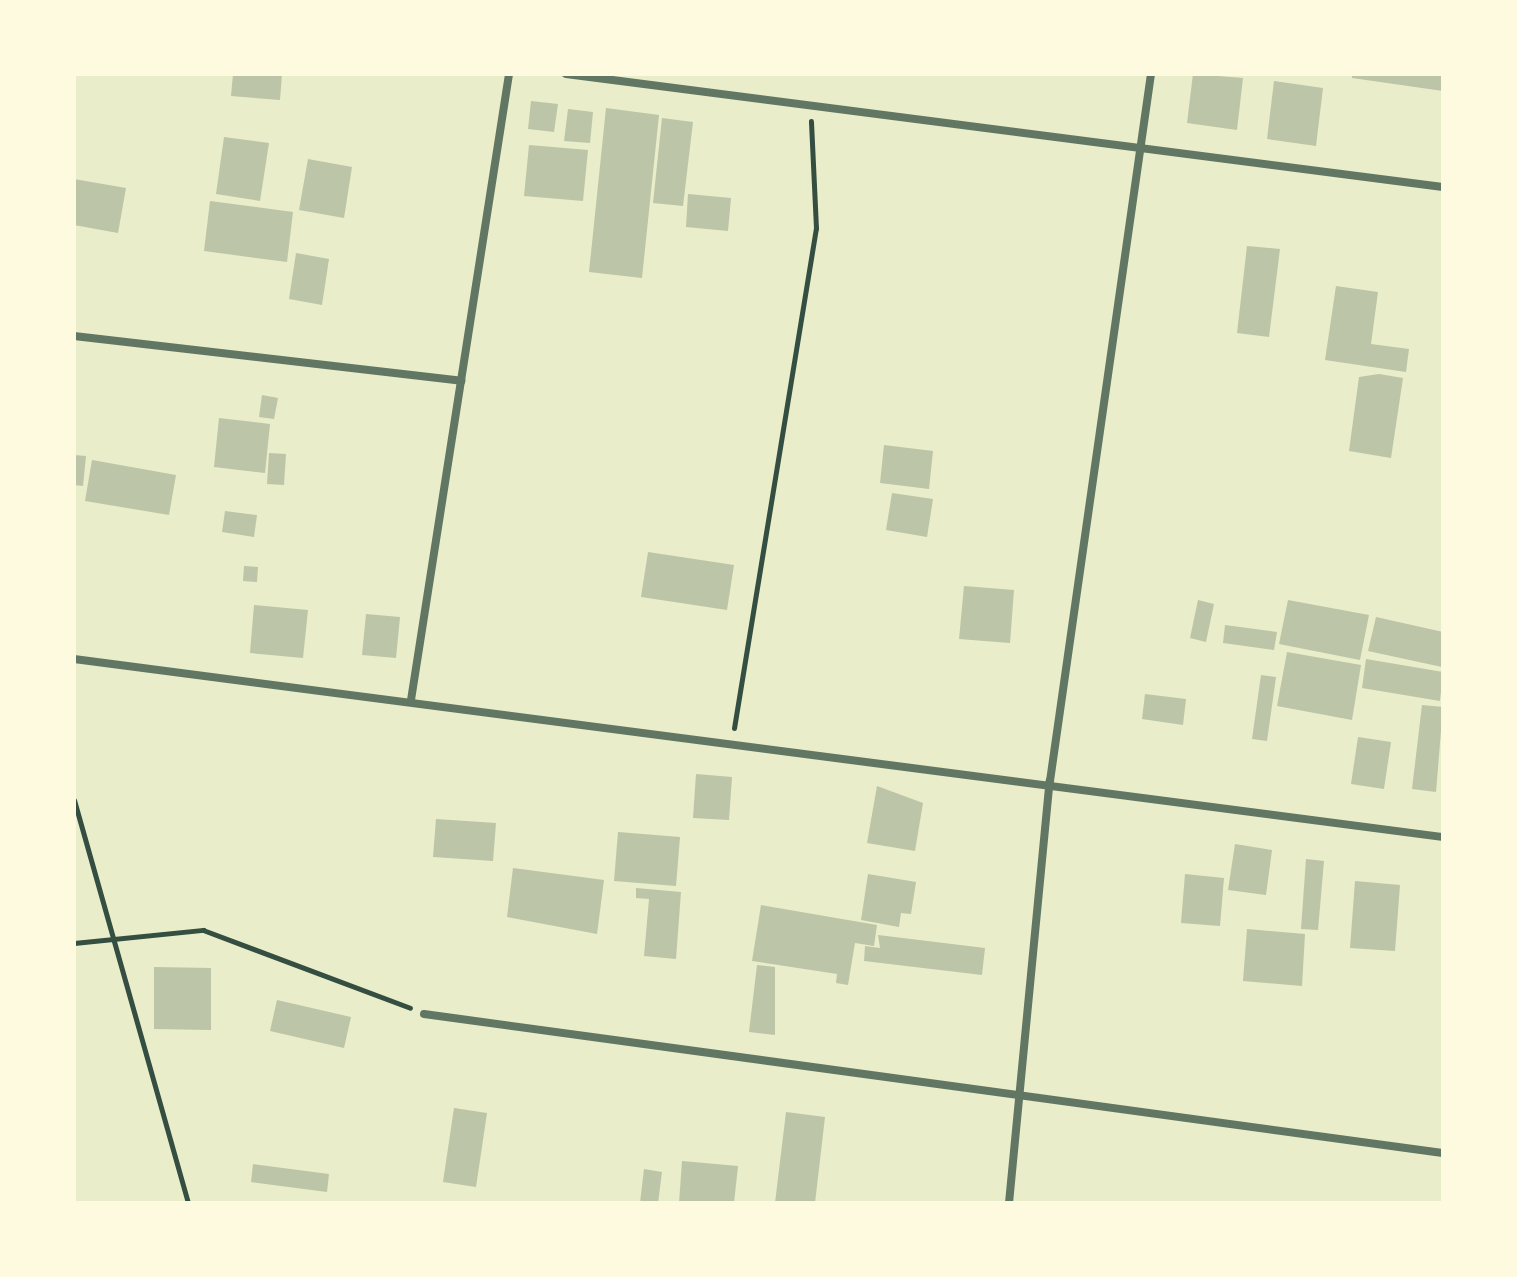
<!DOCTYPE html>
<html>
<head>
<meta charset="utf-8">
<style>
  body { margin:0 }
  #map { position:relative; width:1517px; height:1277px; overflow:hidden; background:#e9edc9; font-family:Lato,sans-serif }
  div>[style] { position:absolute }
  .building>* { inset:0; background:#bcc5a7 }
  .path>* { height:5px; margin:-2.5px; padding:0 2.5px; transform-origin:2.5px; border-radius:2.5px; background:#344e41 }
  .minor>* { height:8px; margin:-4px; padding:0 4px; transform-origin:4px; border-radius:4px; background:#617663 }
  span { translate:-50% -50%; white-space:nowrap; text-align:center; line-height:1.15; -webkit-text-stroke:8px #fefae0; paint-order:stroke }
  .frame { position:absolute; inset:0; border:76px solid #fefae0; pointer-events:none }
</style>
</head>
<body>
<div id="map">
  <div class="building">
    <div style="clip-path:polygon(233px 74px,282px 74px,280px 100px,231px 96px)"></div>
    <div style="clip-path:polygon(1193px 74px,1243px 78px,1237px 130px,1187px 123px)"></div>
    <div style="clip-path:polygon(1352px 74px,1443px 74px,1443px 91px,1352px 78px)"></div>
    <div style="clip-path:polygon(1274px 81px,1323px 88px,1316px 146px,1267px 139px)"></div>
    <div style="clip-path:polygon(531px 101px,558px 104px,554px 132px,528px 129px)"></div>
    <div style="clip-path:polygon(606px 108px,659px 115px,642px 278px,589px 272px)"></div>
    <div style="clip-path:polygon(568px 109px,593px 112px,590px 143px,564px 141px)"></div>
    <div style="clip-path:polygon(662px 118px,693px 122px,683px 206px,653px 203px)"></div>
    <div style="clip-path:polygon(224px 137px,269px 143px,260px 201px,216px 194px)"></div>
    <div style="clip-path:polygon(529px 145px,588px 150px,583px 201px,524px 196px)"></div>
    <div style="clip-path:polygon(308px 159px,352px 167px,344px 218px,299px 210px)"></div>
    <div style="clip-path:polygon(74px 179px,126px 188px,118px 233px,74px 225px)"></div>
    <div style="clip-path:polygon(688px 194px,731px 198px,728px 231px,686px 227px)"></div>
    <div style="clip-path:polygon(210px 201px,293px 212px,287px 262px,204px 251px)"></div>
    <div style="clip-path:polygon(1247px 246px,1280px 249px,1269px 337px,1237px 333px)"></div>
    <div style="clip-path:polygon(296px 253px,329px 259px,322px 305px,289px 299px)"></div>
    <div style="clip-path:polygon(1336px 286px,1378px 292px,1371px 344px,1409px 349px,1406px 372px,1325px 360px)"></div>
    <div style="clip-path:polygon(1379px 374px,1403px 378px,1391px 458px,1349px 451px,1359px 377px)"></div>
    <div style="clip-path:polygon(262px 395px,278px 398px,274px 419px,259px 417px)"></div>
    <div style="clip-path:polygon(219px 418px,270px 424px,265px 473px,214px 467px)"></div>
    <div style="clip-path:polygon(884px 445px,933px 451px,929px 489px,880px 483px)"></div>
    <div style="clip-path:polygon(269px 453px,286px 454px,284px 485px,267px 484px)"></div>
    <div style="clip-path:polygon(74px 455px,86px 456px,83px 486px,74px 485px)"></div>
    <div style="clip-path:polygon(92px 460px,176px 475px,169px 515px,85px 501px)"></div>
    <div style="clip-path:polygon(892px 493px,933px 499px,927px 537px,886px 530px)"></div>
    <div style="clip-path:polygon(225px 511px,257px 515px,254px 537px,222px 532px)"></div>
    <div style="clip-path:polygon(648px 552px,734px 565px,727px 610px,641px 597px)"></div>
    <div style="clip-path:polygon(244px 566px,258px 567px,257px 582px,243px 581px)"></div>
    <div style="clip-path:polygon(964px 586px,1014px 590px,1010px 643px,959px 639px)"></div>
    <div style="clip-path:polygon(1198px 600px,1214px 604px,1206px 642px,1190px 638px)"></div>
    <div style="clip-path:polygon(1288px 600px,1369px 615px,1360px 660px,1279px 644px)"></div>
    <div style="clip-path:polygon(254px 605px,308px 610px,303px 658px,250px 653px)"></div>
    <div style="clip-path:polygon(366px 614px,400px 617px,396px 658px,362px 655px)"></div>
    <div style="clip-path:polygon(1376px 617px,1443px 632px,1442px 667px,1368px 651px)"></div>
    <div style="clip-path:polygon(1225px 625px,1277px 632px,1274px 650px,1223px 643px)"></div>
    <div style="clip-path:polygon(1287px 652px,1361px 665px,1352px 720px,1277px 706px)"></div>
    <div style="clip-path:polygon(1366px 659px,1443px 672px,1440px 701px,1362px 688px)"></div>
    <div style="clip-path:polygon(1261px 675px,1276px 677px,1267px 741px,1252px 739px)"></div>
    <div style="clip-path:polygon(1145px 694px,1186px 699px,1183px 725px,1142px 719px)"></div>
    <div style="clip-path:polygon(1422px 705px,1443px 707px,1436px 792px,1412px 789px)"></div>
    <div style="clip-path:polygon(1358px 737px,1391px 742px,1384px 789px,1351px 784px)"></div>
    <div style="clip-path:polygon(696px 774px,732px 777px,729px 820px,693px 818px)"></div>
    <div style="clip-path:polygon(877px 786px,923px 803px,915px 851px,867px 843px)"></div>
    <div style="clip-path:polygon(436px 819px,496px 823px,493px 861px,433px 857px)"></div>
    <div style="clip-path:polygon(618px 832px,680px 837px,676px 886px,614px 881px)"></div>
    <div style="clip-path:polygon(1235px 844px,1272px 850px,1266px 895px,1228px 890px)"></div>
    <div style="clip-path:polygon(1306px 859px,1324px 861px,1318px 930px,1301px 929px)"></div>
    <div style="clip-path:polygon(513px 868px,604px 880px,597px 934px,507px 917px)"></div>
    <div style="clip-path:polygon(868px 874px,916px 882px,911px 914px,901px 913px,899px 927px,861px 920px)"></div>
    <div style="clip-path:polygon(1185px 874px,1224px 878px,1220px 926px,1181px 923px)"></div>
    <div style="clip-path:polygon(1355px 881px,1400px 885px,1395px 951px,1350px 948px)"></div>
    <div style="clip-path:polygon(636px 888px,681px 892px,676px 959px,644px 956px,649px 899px,636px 898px)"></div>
    <div style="clip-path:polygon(761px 905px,877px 925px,874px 946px,855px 943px,848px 985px,836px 983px,837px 974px,752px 961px)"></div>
    <div style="clip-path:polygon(1247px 929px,1305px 934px,1302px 986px,1243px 981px)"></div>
    <div style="clip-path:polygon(878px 935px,985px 948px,982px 975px,864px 961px,865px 946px,880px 948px)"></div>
    <div style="clip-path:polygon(757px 965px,775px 967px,775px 1035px,749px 1032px)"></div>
    <div style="clip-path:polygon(154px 967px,211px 968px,211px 1030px,154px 1029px)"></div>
    <div style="clip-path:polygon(277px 1000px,351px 1017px,344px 1048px,270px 1031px)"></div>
    <div style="clip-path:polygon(454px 1108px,487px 1113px,476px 1187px,443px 1182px)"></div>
    <div style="clip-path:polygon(786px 1112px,825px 1117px,815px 1203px,775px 1203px)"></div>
    <div style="clip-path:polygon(682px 1161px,738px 1166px,734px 1203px,679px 1203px)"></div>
    <div style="clip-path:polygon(253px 1164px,329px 1174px,327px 1192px,251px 1182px)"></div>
    <div style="clip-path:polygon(644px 1169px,662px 1172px,658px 1203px,640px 1203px)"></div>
  </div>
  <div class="path">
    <div style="left:734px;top:728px;width:507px;rotate:-80.69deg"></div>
    <div style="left:816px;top:228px;width:107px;rotate:-92.7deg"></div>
    <div style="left:74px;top:800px;width:419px;rotate:74.2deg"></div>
    <div style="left:74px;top:943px;width:130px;rotate:-5.8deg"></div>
    <div style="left:203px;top:930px;width:221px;rotate:20.6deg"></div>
  </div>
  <div class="minor">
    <div style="left:566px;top:74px;width:884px;rotate:7.34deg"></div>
    <div style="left:74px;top:336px;width:390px;rotate:6.6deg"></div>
    <div style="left:74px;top:659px;width:1381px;rotate:7.41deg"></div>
    <div style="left:411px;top:700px;width:634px;rotate:-81.1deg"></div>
    <div style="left:424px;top:1014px;width:1028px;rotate:7.77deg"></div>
    <div style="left:1009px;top:1203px;width:424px;rotate:-84.5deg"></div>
    <div style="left:1050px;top:781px;width:714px;rotate:-81.87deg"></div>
  </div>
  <div class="frame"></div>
</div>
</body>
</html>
